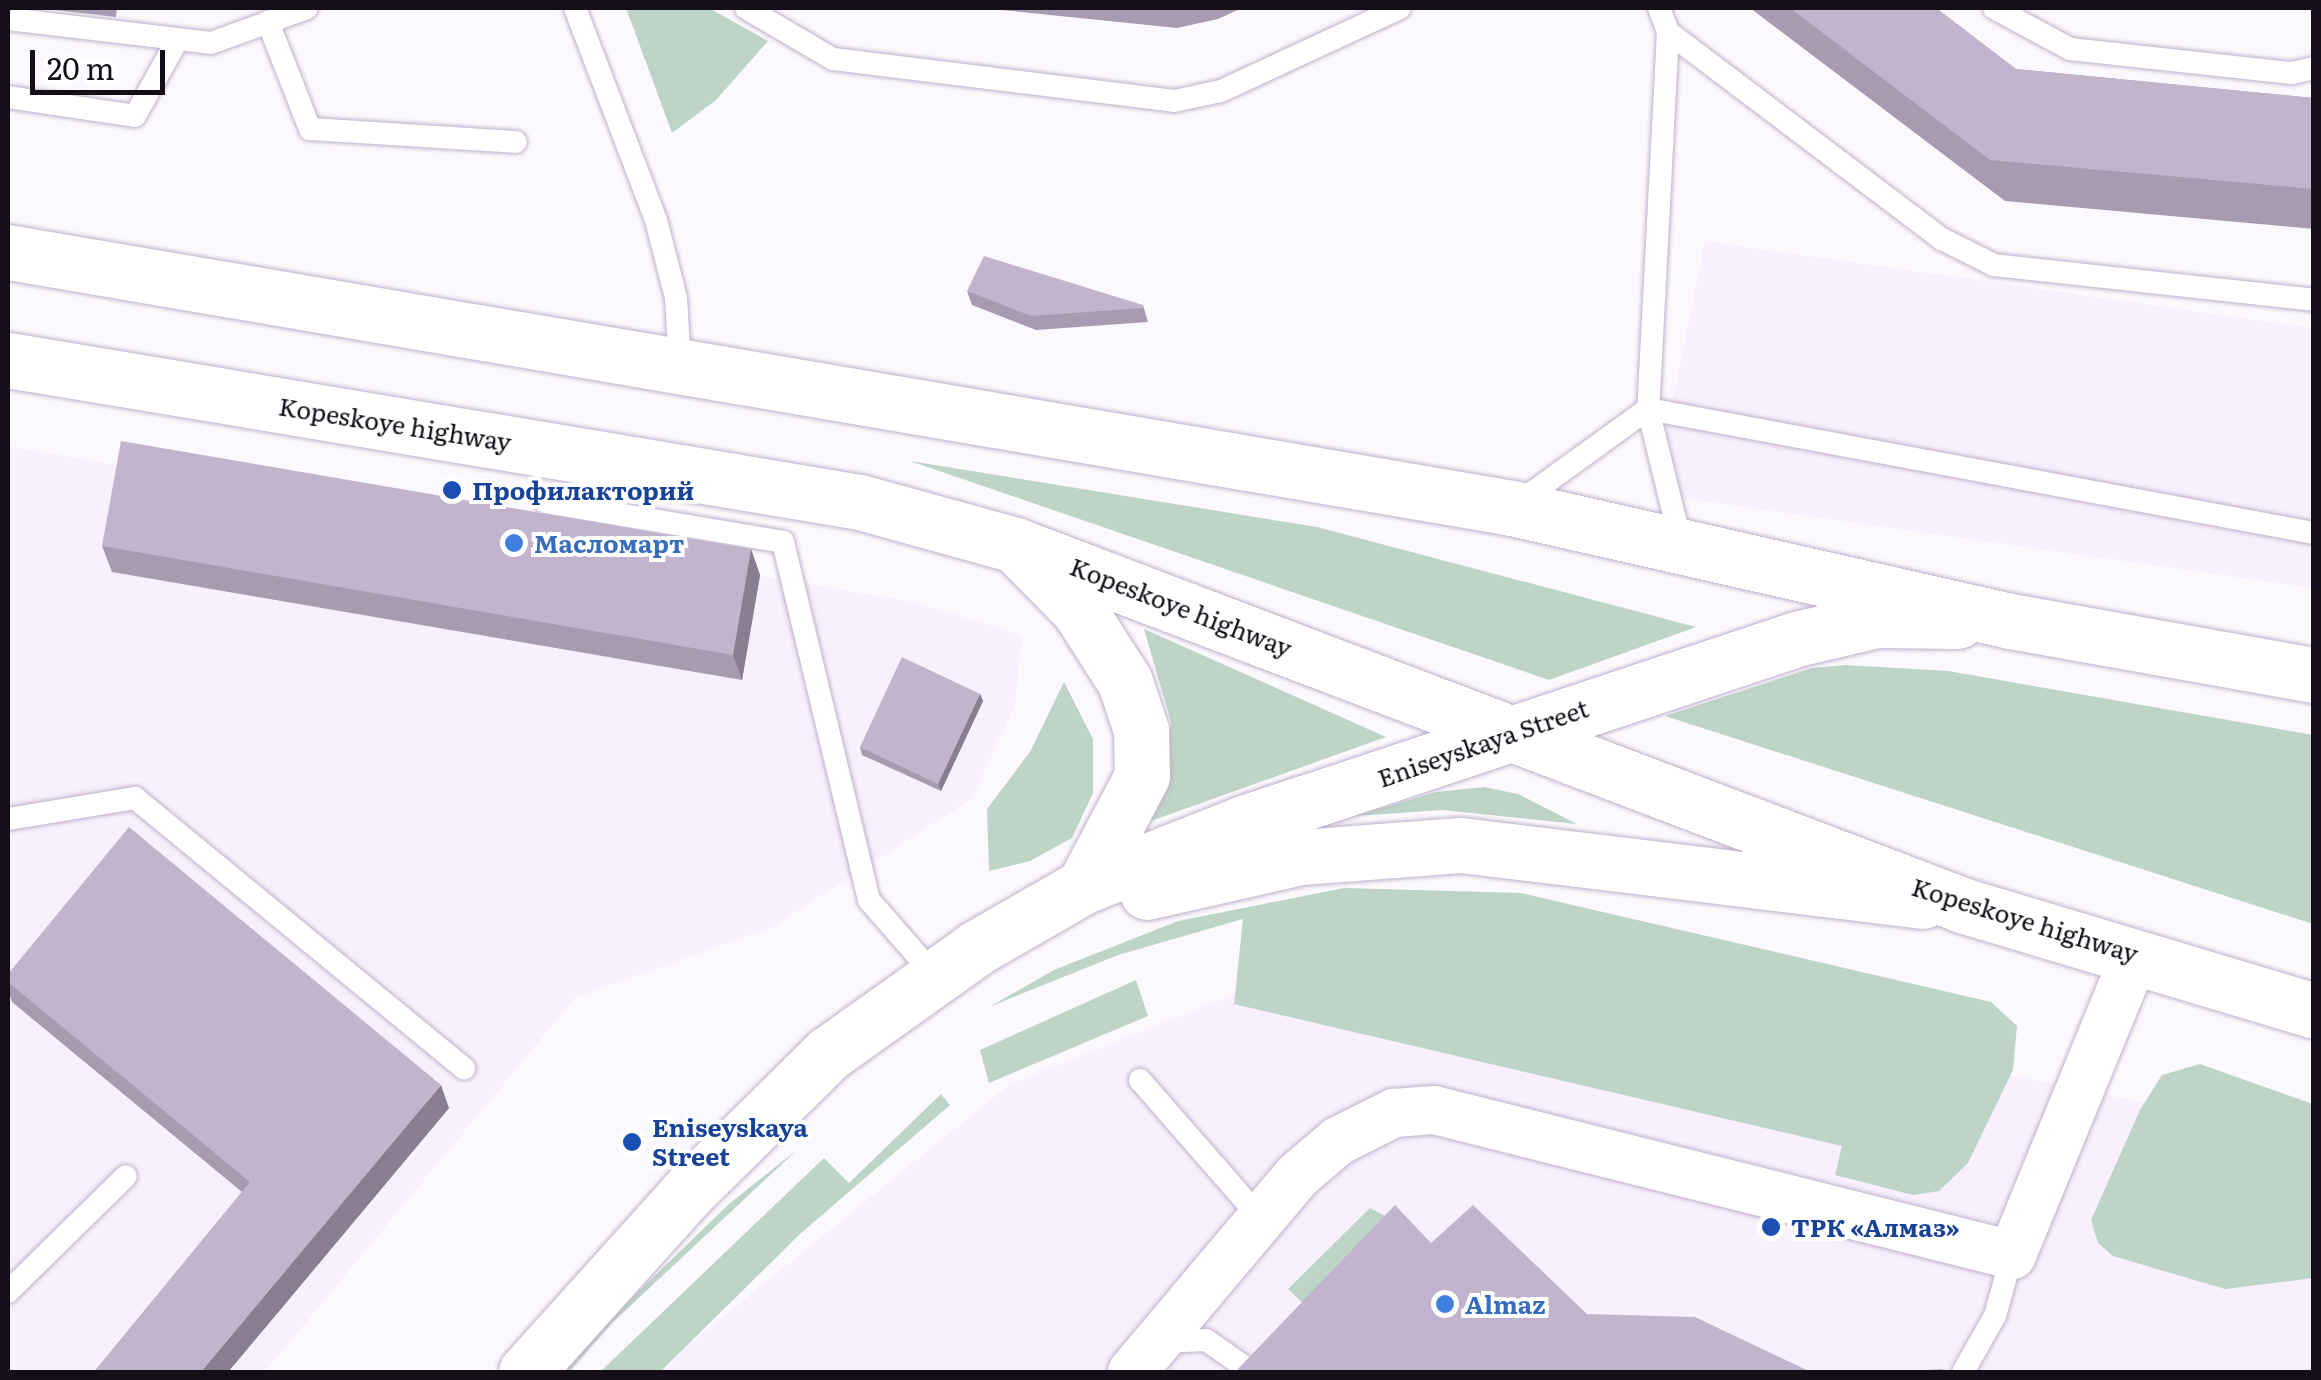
<!DOCTYPE html>
<html>
<head>
<meta charset="utf-8">
<style>
  body { margin:0 }
  #map { position:relative; width:2321px; height:1380px; overflow:hidden; background:#fcf9fe; font-family:Literata,serif }
  div>[style] { position:absolute }
  .built>* { inset:0; background:#f8f0fe }
  .green>* { inset:0; background:#bdd4c6 }
  .roads { filter:drop-shadow(0 0 2px #bfb0ca) drop-shadow(0 0 2px #bfb0ca) }
  .service>* { height:22px; margin:-11px; padding:0 11px; transform-origin:11px; border-radius:11px; background:#fff }
  .minor>* { height:48px; margin:-24px; padding:0 24px; transform-origin:24px; border-radius:24px; background:#fff }
  .tertiary>* { height:55px; margin:-27.5px; padding:0 27.5px; transform-origin:27.5px; border-radius:27.5px; background:#fff }
  .primary>* { height:55px; margin:-27.5px; padding:0 27.5px; transform-origin:27.5px; border-radius:27.5px; background:#fff }
  .wall>* { inset:0; background:#a89bb1 }
  .shaded-wall>* { inset:0; background:#887e90 }
  .building>* { inset:0; background:#c3b4ce }
  .dots>* { width:28px; height:28px; translate:-50% -50%; box-sizing:border-box; border:5px solid #fff; border-radius:50% }
  span { translate:-50% -50%; white-space:nowrap; text-align:center; line-height:1.15; -webkit-text-stroke:8px #fff; paint-order:stroke }
  .street-label { font-size:25px; color:#130e17 }
  .transit-label { font-size:25px; color:#164399; font-weight:700 }
  .left { translate:0 -50%; text-align:left }
  .shop-label { font-size:25px; color:#366cbe; font-weight:700 }
  .frame { position:absolute; inset:0; border:10px solid #130e17; pointer-events:none }
  .scale { position:absolute; left:30px; top:50px; width:135px; height:45px; box-sizing:border-box; border:5px solid #130e17; border-top:0; padding-left:12px; font-size:30px; line-height:35px; white-space:nowrap; color:#130e17; -webkit-text-stroke:8px #fff; paint-order:stroke }
</style>
</head>
<body>
<div id="map">
  <div class="built">
    <div style="clip-path:polygon(1705px 241px,2313px 328px,2313px 588px,1654px 494px)"></div>
    <div style="clip-path:polygon(8px 446px,918px 603px,1022px 635px,1015px 706px,972px 799px,771px 928px,575px 998px,265px 1372px,8px 1372px)"></div>
    <div style="clip-path:polygon(1362px 943px,2313px 1137px,2313px 1372px,664px 1372px,682px 1350px,1010px 1084px)"></div>
  </div>
  <div class="green">
    <div style="clip-path:polygon(626px 8px,709px 8px,768px 41px,716px 100px,672px 133px)"></div>
    <div style="clip-path:polygon(910px 461px,1317px 527px,1696px 627px,1549px 680px)"></div>
    <div style="clip-path:polygon(1144px 629px,1386px 737px,1151px 821px,1165px 792px,1171px 722px)"></div>
    <div style="clip-path:polygon(1846px 665px,1948px 671px,2313px 735px,2313px 924px,1665px 716px,1812px 668px)"></div>
    <div style="clip-path:polygon(1064px 682px,1093px 739px,1093px 793px,1072px 838px,1030px 861px,989px 871px,987px 809px,1030px 752px)"></div>
    <div style="clip-path:polygon(1484px 787px,1518px 794px,1577px 824px,1443px 810px,1355px 816px,1436px 792px)"></div>
    <div style="clip-path:polygon(1344px 888px,1521px 893px,1991px 1002px,2017px 1026px,2013px 1070px,1968px 1163px,1939px 1191px,1913px 1195px,1835px 1175px,1842px 1146px,1234px 1004px,1243px 919px,1118px 955px,989px 1007px,1054px 970px,1178px 921px)"></div>
    <div style="clip-path:polygon(1136px 980px,1148px 1016px,989px 1083px,980px 1050px)"></div>
    <div style="clip-path:polygon(2200px 1064px,2313px 1104px,2313px 1278px,2225px 1289px,2113px 1256px,2098px 1243px,2091px 1220px,2140px 1110px,2162px 1075px)"></div>
    <div style="clip-path:polygon(941px 1094px,950px 1105px,800px 1234px,660px 1372px,600px 1372px,824px 1158px,849px 1183px)"></div>
    <div style="clip-path:polygon(798px 1149px,612px 1323px,569px 1372px,555px 1372px,729px 1204px)"></div>
    <div style="clip-path:polygon(1370px 1208px,1397px 1222px,1309px 1309px,1288px 1289px)"></div>
  </div>
  <div class="roads">
    <div class="service">
      <div style="left:575px;top:8px;width:227px;rotate:69.1deg"></div>
      <div style="left:656px;top:220px;width:81px;rotate:75.6deg"></div>
      <div style="left:676px;top:298px;width:68px;rotate:86.6deg"></div>
      <div style="left:746px;top:8px;width:101px;rotate:30.4deg"></div>
      <div style="left:833px;top:59px;width:344px;rotate:7deg"></div>
      <div style="left:1174px;top:101px;width:48px;rotate:-12deg"></div>
      <div style="left:1221px;top:91px;width:197px;rotate:-24.9deg"></div>
      <div style="left:1659px;top:8px;width:26px;rotate:69deg"></div>
      <div style="left:1668px;top:32px;width:378px;rotate:93deg"></div>
      <div style="left:1648px;top:409px;width:677px;rotate:10.55deg"></div>
      <div style="left:1994px;top:8px;width:86px;rotate:28.3deg"></div>
      <div style="left:2070px;top:49px;width:223px;rotate:6.2deg"></div>
      <div style="left:2292px;top:73px;width:23px;rotate:-13deg"></div>
      <div style="left:8px;top:19px;width:204px;rotate:6.7deg"></div>
      <div style="left:211px;top:43px;width:102px;rotate:-20deg"></div>
      <div style="left:268px;top:22px;width:115px;rotate:68.6deg"></div>
      <div style="left:310px;top:129px;width:206px;rotate:3.6deg"></div>
      <div style="left:1668px;top:32px;width:343px;rotate:37.1deg"></div>
      <div style="left:1942px;top:239px;width:58px;rotate:26.6deg"></div>
      <div style="left:1994px;top:265px;width:322px;rotate:6.2deg"></div>
      <div style="left:8px;top:97px;width:128px;rotate:8.5deg"></div>
      <div style="left:135px;top:116px;width:86px;rotate:-60.8deg"></div>
      <div style="left:545px;top:502px;width:241px;rotate:9.5deg"></div>
      <div style="left:783px;top:542px;width:368px;rotate:76.5deg"></div>
      <div style="left:869px;top:900px;width:101px;rotate:49deg"></div>
      <div style="left:1518px;top:503px;width:160px;rotate:-35.9deg"></div>
      <div style="left:1648px;top:409px;width:138px;rotate:76.2deg"></div>
      <div style="left:8px;top:819px;width:129px;rotate:-9.4deg"></div>
      <div style="left:135px;top:798px;width:426px;rotate:39.4deg"></div>
      <div style="left:1140px;top:1080px;width:186px;rotate:48.9deg"></div>
      <div style="left:8px;top:1292px;width:165px;rotate:-44.5deg"></div>
      <div style="left:1163px;top:1342px;width:43px;rotate:-2.7deg"></div>
      <div style="left:1206px;top:1340px;width:56px;rotate:34.8deg"></div>
      <div style="left:1963px;top:1372px;width:64px;rotate:-60.3deg"></div>
      <div style="left:1995px;top:1316px;width:63px;rotate:-74.4deg"></div>
    </div>
    <div class="minor">
      <div style="left:1132px;top:1372px;width:256px;rotate:-49.9deg"></div>
      <div style="left:1297px;top:1176px;width:54px;rotate:-40.5deg"></div>
      <div style="left:1338px;top:1141px;width:63px;rotate:-26.6deg"></div>
      <div style="left:1394px;top:1113px;width:40px;rotate:-4.3deg"></div>
      <div style="left:1434px;top:1110px;width:596px;rotate:14.08deg"></div>
      <div style="left:2012px;top:1255px;width:324px;rotate:-67.7deg"></div>
    </div>
    <div class="tertiary">
      <div style="left:1015px;top:545px;width:91px;rotate:45.4deg"></div>
      <div style="left:1079px;top:610px;width:85px;rotate:57.4deg"></div>
      <div style="left:1125px;top:682px;width:51px;rotate:71.6deg"></div>
      <div style="left:1141px;top:730px;width:46px;rotate:88.8deg"></div>
      <div style="left:1142px;top:776px;width:124px;rotate:117.8deg"></div>
      <div style="left:1147px;top:892px;width:158px;rotate:-12.8deg"></div>
      <div style="left:1301px;top:857px;width:160px;rotate:-4.3deg"></div>
      <div style="left:1461px;top:845px;width:465px;rotate:6.9deg"></div>
      <div style="left:526px;top:1372px;width:241px;rotate:-48deg"></div>
      <div style="left:687px;top:1193px;width:198px;rotate:-44.6deg"></div>
      <div style="left:828px;top:1054px;width:184px;rotate:-35.5deg"></div>
      <div style="left:978px;top:947px;width:122px;rotate:-29.9deg"></div>
      <div style="left:1084px;top:886px;width:172px;rotate:-21.5deg"></div>
      <div style="left:1244px;top:823px;width:582px;rotate:-18.43deg"></div>
      <div style="left:1796px;top:639px;width:83px;rotate:-13.2deg"></div>
      <div style="left:1877px;top:620px;width:80px;rotate:0.7deg"></div>
    </div>
    <div class="primary">
      <div style="left:8px;top:252px;width:1526px;rotate:9.66deg"></div>
      <div style="left:1512px;top:508px;width:511px;rotate:12.78deg"></div>
      <div style="left:2010px;top:621px;width:309px;rotate:10.1deg"></div>
      <div style="left:8px;top:360px;width:864px;rotate:9.46deg"></div>
      <div style="left:860px;top:502px;width:161px;rotate:15.5deg"></div>
      <div style="left:1015px;top:545px;width:1016px;rotate:20.81deg"></div>
      <div style="left:1965px;top:906px;width:364px;rotate:16.7deg"></div>
    </div>
  </div>
  <div class="wall">
    <div style="clip-path:polygon(38px 8px,117px 8px,116px 17px)"></div>
    <div style="clip-path:polygon(982px 8px,1242px 8px,1218px 19px,1177px 28px)"></div>
    <div style="clip-path:polygon(1750px 8px,1936px 8px,2016px 69px,2314px 98px,2314px 229px,2005px 201px)"></div>
    <div style="clip-path:polygon(967px 291px,1143px 305px,1148px 322px,1036px 330px,972px 305px)"></div>
    <div style="clip-path:polygon(102px 546px,751px 549px,760px 575px,742px 680px,112px 572px)"></div>
    <div style="clip-path:polygon(980px 694px,983px 701px,941px 791px,862px 755px,860px 747px)"></div>
    <div style="clip-path:polygon(8px 974px,449px 1108px,228px 1372px,94px 1372px,242px 1192px,12px 1002px,8px 990px)"></div>
  </div>
  <div class="shaded-wall">
    <div style="clip-path:polygon(751px 549px,760px 575px,742px 680px,733px 655px)"></div>
    <div style="clip-path:polygon(980px 694px,983px 701px,941px 791px,938px 784px)"></div>
    <div style="clip-path:polygon(441px 1085px,449px 1108px,228px 1372px,201px 1372px)"></div>
  </div>
  <div class="building">
    <div style="clip-path:polygon(1790px 8px,1936px 8px,2016px 69px,2314px 98px,2314px 189px,1990px 160px)"></div>
    <div style="clip-path:polygon(984px 256px,1143px 305px,1143px 308px,1031px 316px,967px 291px)"></div>
    <div style="clip-path:polygon(121px 441px,751px 549px,733px 655px,102px 546px)"></div>
    <div style="clip-path:polygon(902px 657px,980px 694px,938px 784px,860px 747px)"></div>
    <div style="clip-path:polygon(129px 827px,441px 1085px,201px 1372px,94px 1372px,250px 1182px,8px 982px,8px 974px)"></div>
    <div style="clip-path:polygon(1395px 1205px,1431px 1243px,1473px 1205px,1587px 1314px,1695px 1317px,1811px 1372px,1235px 1372px)"></div>
    <div style="clip-path:polygon(1941px 1369px,1954px 1372px,1900px 1372px)"></div>
  </div>
  <div class="dots">
    <div style="left:452px;top:490px;background:#1a4fb4"></div>
    <div style="left:514px;top:543px;background:#3f7fe0"></div>
    <div style="left:632px;top:1142px;background:#1a4fb4"></div>
    <div style="left:1771px;top:1227px;background:#1a4fb4"></div>
    <div style="left:1445px;top:1304px;background:#3f7fe0"></div>
  </div>
  <div class="street-label">
    <span style="left:395px;top:424px;rotate:9deg">Kopeskoye highway</span>
    <span style="left:1181px;top:607px;rotate:21deg">Kopeskoye highway</span>
    <span style="left:1483px;top:743px;rotate:-19deg">Eniseyskaya Street</span>
    <span style="left:2025px;top:920px;rotate:17deg">Kopeskoye highway</span>
  </div>
  <div class="transit-label">
    <span class="left" style="left:472px;top:490px">Профилакторий</span>
    <span class="left" style="left:652px;top:1142px">Eniseyskaya<br>Street</span>
    <span class="left" style="left:1791px;top:1227px">ТРК «Алмаз»</span>
  </div>
  <div class="shop-label">
    <span class="left" style="left:534px;top:543px">Масломарт</span>
    <span class="left" style="left:1465px;top:1304px">Almaz</span>
  </div>
  <div class="frame"></div>
  <div class="scale">20 m</div>
</div>
</body>
</html>
